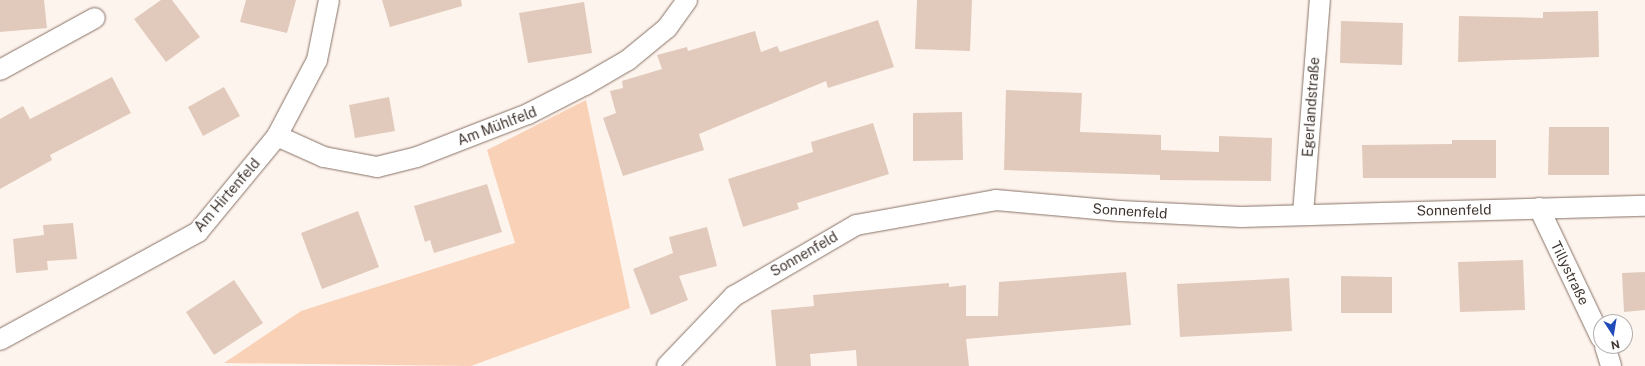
<!DOCTYPE html>
<html>
<head>
<meta charset="utf-8">
<style>
  body { margin:0 }
  #map { position:relative; width:1645px; height:366px; overflow:hidden; background:#fef4ee; font-family:"Public Sans",sans-serif }
  div>[style] { position:absolute }
  .green>* { inset:0; background:#f9d1b7 }
  .building>* { inset:0; background:#e1cabb }
  .roads { filter:drop-shadow(0 0 1px #877265) drop-shadow(0 0 1px #877265) }
  .minor>* { height:20px; margin:-10px; padding:0 10px; transform-origin:10px; border-radius:10px; background:#fff }
  span { translate:-50% -50%; white-space:nowrap; text-align:center; line-height:1.15; -webkit-text-stroke:3.5px #fff; paint-order:stroke }
  .street-label { font-size:14px; color:#403631 }
  .north { position:absolute; left:1593px; top:314px; width:40px; height:40px; box-sizing:border-box; background:#fff; border:1px solid #b3afad; border-radius:50%; rotate:168deg; font-size:11px; font-weight:700; line-height:16px; text-align:center; color:#403631 }
  .north::after { content:''; display:block; margin:auto; width:14px; height:18px; background:#224cba; clip-path:polygon(50% 0,100% 100%,50% 72%,0 100%) }
</style>
</head>
<body>
<div id="map">
  <div class="green">
    <div style="clip-path:polygon(586px 100px,630px 308px,471px 366px,224px 363px,301px 311px,515px 243px,487px 150px)"></div>
  </div>
  <div class="building">
    <div style="clip-path:polygon(0 0,44px 0,47px 28px,0 32px)"></div>
    <div style="clip-path:polygon(161px 0,172px 0,200px 37px,166px 62px,134px 19px)"></div>
    <div style="clip-path:polygon(246px 0,296px 0,287px 33px,240px 22px)"></div>
    <div style="clip-path:polygon(382px 0,461px 0,462px 6px,390px 27px)"></div>
    <div style="clip-path:polygon(917px 0,972px 0,970px 51px,915px 49px)"></div>
    <div style="clip-path:polygon(584px 2px,592px 53px,528px 63px,519px 13px)"></div>
    <div style="clip-path:polygon(1598px 11px,1599px 57px,1458px 62px,1459px 16px,1543px 18px,1543px 12px)"></div>
    <div style="clip-path:polygon(878px 20px,894px 67px,828px 88px,826px 81px,699px 134px,704px 150px,623px 176px,603px 118px,616px 113px,610px 91px,623px 88px,622px 81px,662px 69px,657px 55px,687px 47px,688px 51px,755px 31px,761px 52px,777px 46px,780px 52px)"></div>
    <div style="clip-path:polygon(1341px 21px,1403px 23px,1402px 65px,1340px 63px)"></div>
    <div style="clip-path:polygon(112px 77px,131px 113px,50px 155px,52px 160px,0 189px,0 119px,23px 106px,30px 119px)"></div>
    <div style="clip-path:polygon(224px 87px,240px 116px,203px 136px,188px 107px)"></div>
    <div style="clip-path:polygon(1006px 90px,1082px 93px,1080px 132px,1161px 135px,1161px 150px,1219px 152px,1219px 136px,1272px 138px,1271px 181px,1160px 180px,1160px 175px,1004px 170px)"></div>
    <div style="clip-path:polygon(389px 97px,395px 131px,355px 138px,349px 105px)"></div>
    <div style="clip-path:polygon(962px 112px,963px 160px,913px 161px,913px 113px)"></div>
    <div style="clip-path:polygon(873px 123px,889px 174px,797px 203px,799px 209px,743px 227px,728px 179px,813px 152px,811px 142px)"></div>
    <div style="clip-path:polygon(1549px 127px,1609px 127px,1609px 175px,1548px 175px)"></div>
    <div style="clip-path:polygon(1452px 140px,1496px 140px,1496px 178px,1363px 178px,1362px 145px,1452px 144px)"></div>
    <div style="clip-path:polygon(487px 184px,502px 232px,434px 253px,430px 240px,425px 242px,414px 206px)"></div>
    <div style="clip-path:polygon(358px 211px,379px 267px,322px 289px,301px 233px)"></div>
    <div style="clip-path:polygon(73px 223px,77px 259px,47px 261px,48px 270px,16px 273px,13px 239px,44px 235px,43px 225px)"></div>
    <div style="clip-path:polygon(707px 227px,717px 266px,679px 276px,688px 300px,651px 315px,633px 269px,673px 253px,669px 237px)"></div>
    <div style="clip-path:polygon(1523px 260px,1525px 310px,1460px 312px,1458px 262px)"></div>
    <div style="clip-path:polygon(1126px 272px,1131px 325px,966px 339px,969px 366px,857px 366px,856px 350px,810px 354px,811px 366px,776px 366px,771px 310px,814px 306px,813px 295px,949px 283px,949px 287px,966px 285px,966px 316px,998px 316px,999px 282px)"></div>
    <div style="clip-path:polygon(1645px 272px,1645px 310px,1624px 312px,1622px 273px)"></div>
    <div style="clip-path:polygon(1341px 276px,1392px 277px,1392px 313px,1341px 313px)"></div>
    <div style="clip-path:polygon(1289px 278px,1292px 331px,1180px 337px,1177px 284px)"></div>
    <div style="clip-path:polygon(234px 280px,263px 323px,214px 355px,186px 312px)"></div>
  </div>
  <div class="roads">
    <div class="minor">
      <div style="left:0;top:70px;width:108px;rotate:-28.7deg"></div>
      <div style="left:277px;top:136px;width:51px;rotate:24.1deg"></div>
      <div style="left:324px;top:157px;width:54px;rotate:10.7deg"></div>
      <div style="left:377px;top:167px;width:41px;rotate:-14deg"></div>
      <div style="left:417px;top:157px;width:119px;rotate:-21.2deg"></div>
      <div style="left:528px;top:114px;width:64px;rotate:-27deg"></div>
      <div style="left:585px;top:85px;width:50px;rotate:-30.2deg"></div>
      <div style="left:628px;top:60px;width:50px;rotate:-39.4deg"></div>
      <div style="left:667px;top:28px;width:34px;rotate:-54deg"></div>
      <div style="left:1539px;top:208px;width:144px;rotate:64.5deg"></div>
      <div style="left:1303px;top:214px;width:215px;rotate:-85.5deg"></div>
      <div style="left:0;top:340px;width:226px;rotate:-28.6deg"></div>
      <div style="left:198px;top:232px;width:124px;rotate:-50.5deg"></div>
      <div style="left:277px;top:136px;width:86px;rotate:-62.2deg"></div>
      <div style="left:317px;top:60px;width:61px;rotate:-78.7deg"></div>
      <div style="left:1605px;top:346px;width:21px;rotate:73deg"></div>
      <div style="left:667px;top:366px;width:97px;rotate:-46.3deg"></div>
      <div style="left:734px;top:296px;width:141px;rotate:-30.2deg"></div>
      <div style="left:856px;top:225px;width:142px;rotate:-10.1deg"></div>
      <div style="left:996px;top:200px;width:124px;rotate:5.1deg"></div>
      <div style="left:1120px;top:211px;width:121px;rotate:2.8deg"></div>
      <div style="left:1241px;top:217px;width:404px;rotate:-1.6deg"></div>
    </div>
  </div>
  <div class="street-label">
    <span style="left:1311px;top:107px;rotate:-86deg">Egerlandstraße</span>
    <span style="left:497px;top:126px;rotate:-21deg">Am Mühlfeld</span>
    <span style="left:227px;top:195px;rotate:-49deg">Am Hirtenfeld</span>
    <span style="left:1454px;top:210px;rotate:-1deg">Sonnenfeld</span>
    <span style="left:1130px;top:211px;rotate:4deg">Sonnenfeld</span>
    <span style="left:804px;top:254px;rotate:-30deg">Sonnenfeld</span>
    <span style="left:1570px;top:273px;rotate:64deg">Tillystraße</span>
  </div>
  <div class="north">N</div>
</div>
</body>
</html>
